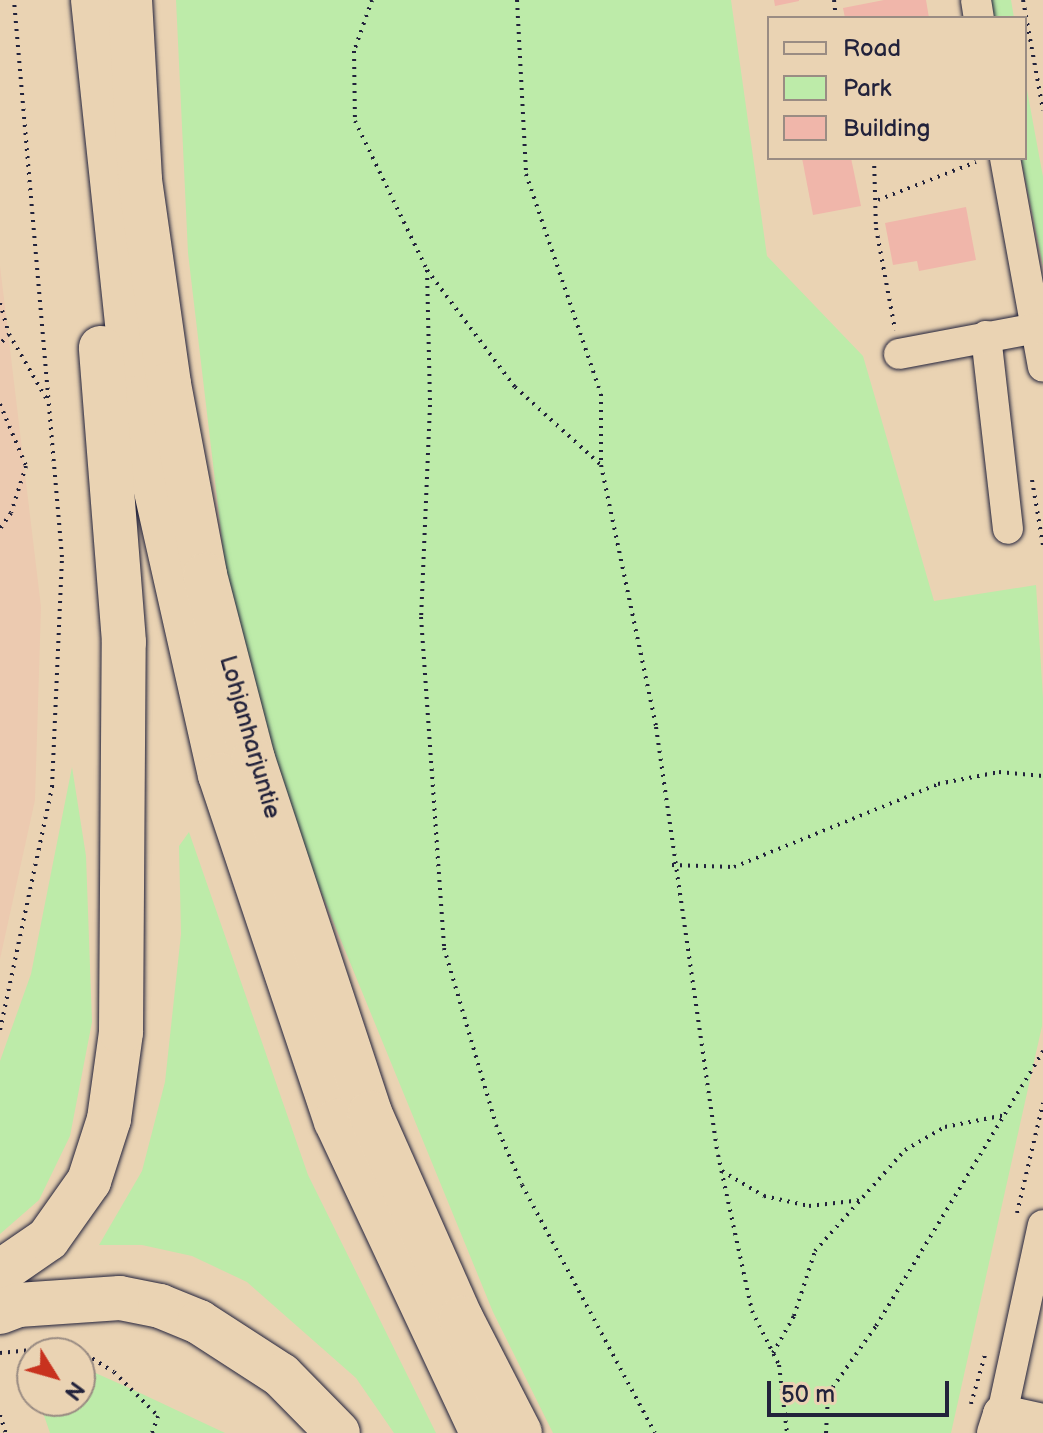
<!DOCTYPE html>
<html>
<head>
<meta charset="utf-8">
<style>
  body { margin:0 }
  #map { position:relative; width:1043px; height:1433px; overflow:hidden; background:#ead3b3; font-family:"Balsamiq Sans",sans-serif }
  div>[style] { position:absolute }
  .built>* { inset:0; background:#eccab0 }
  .green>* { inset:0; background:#bdeba9 }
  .building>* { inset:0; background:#f0b6aa }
  .path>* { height:4px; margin-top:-2px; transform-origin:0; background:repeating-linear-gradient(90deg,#22223b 0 2px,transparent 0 8px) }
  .roads { filter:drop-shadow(0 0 2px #22223b) drop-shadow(0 0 2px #22223b) }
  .minor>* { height:30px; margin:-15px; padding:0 15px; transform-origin:15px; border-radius:15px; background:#ead3b3 }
  .major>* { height:38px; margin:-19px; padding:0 19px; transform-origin:19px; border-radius:19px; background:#ead3b3 }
  .highway>* { height:44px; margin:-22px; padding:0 22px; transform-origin:22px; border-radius:22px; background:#ead3b3 }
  span { translate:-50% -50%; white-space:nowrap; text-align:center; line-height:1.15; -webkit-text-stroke:6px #ead3b3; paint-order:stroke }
  .street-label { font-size:24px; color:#22223b }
  .legend { position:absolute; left:767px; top:16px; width:260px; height:144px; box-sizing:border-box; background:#ead3b3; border:2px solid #9a8c83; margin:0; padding:10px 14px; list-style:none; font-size:24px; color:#22223b }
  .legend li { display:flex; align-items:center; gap:16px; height:40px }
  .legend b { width:40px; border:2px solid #9a8c83 }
  .north { position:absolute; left:16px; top:1337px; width:80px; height:80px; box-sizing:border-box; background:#ead3b3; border:2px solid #9a8c83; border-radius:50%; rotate:127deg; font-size:22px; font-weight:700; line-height:32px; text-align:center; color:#22223b }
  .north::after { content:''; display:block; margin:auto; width:28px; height:36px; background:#c8321e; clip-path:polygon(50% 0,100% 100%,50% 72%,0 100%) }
  .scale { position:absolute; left:767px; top:1381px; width:182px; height:36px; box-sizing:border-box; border:4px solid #22223b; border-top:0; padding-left:10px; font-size:24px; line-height:28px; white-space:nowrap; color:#22223b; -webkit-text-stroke:6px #ead3b3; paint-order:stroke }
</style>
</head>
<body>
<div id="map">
  <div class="built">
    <div style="clip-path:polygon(0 266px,41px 607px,35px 800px,0 959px)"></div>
  </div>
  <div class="green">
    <div style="clip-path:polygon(176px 0,731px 0,767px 256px,863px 356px,934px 601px,1036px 585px,1043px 699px,1042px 1026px,951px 1433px,553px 1433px,493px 1312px,293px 823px,227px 582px,188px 253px)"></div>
    <div style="clip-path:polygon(991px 0,1011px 0,1014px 18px,994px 18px)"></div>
    <div style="clip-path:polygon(1025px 79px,1043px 177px,1043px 266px,1021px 158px,1025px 158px)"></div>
    <div style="clip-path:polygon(72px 767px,86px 856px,92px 1022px,70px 1136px,39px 1200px,0 1234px,0 1061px,31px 974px)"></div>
    <div style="clip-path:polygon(189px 832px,308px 1175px,436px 1433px,394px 1433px,356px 1378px,247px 1282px,192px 1256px,142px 1245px,99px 1245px,142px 1171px,165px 1082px,181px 934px,179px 846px)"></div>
    <div style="clip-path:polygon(91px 1371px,138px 1392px,225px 1433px,50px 1433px,39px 1401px,80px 1401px,80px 1373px)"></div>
  </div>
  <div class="building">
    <div style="clip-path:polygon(774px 0,799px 0,799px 1px,775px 6px)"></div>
    <div style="clip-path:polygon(884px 0,926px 0,929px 18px,845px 18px,843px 8px)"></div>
    <div style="clip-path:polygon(802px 158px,851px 158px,861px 206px,813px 215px)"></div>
    <div style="clip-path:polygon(966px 207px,976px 260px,919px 271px,917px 261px,893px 265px,885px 223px)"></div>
  </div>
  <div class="path">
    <div style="left:372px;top:0;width:54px;rotate:109.4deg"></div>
    <div style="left:354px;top:51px;width:70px;rotate:89.2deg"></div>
    <div style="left:355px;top:121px;width:165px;rotate:64.2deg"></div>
    <div style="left:427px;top:270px;width:146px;rotate:53.1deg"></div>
    <div style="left:515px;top:387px;width:116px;rotate:42.2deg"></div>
    <div style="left:517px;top:0;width:174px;rotate:87deg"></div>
    <div style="left:526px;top:174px;width:232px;rotate:71.2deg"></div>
    <div style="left:601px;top:394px;width:71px;rotate:90deg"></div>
    <div style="left:601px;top:465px;width:268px;rotate:78.1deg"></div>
    <div style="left:656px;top:727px;width:432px;rotate:81.8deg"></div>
    <div style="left:718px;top:1155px;width:160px;rotate:77.7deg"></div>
    <div style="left:752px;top:1311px;width:60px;rotate:63.4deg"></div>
    <div style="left:779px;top:1365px;width:68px;rotate:83.3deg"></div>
    <div style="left:834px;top:0;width:18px;rotate:84deg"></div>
    <div style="left:1023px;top:0;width:112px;rotate:79.7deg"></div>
    <div style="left:874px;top:158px;width:70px;rotate:88.4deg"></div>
    <div style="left:876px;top:228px;width:104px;rotate:79.4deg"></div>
    <div style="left:878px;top:200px;width:105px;rotate:-21.2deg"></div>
    <div style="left:427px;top:270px;width:135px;rotate:88.7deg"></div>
    <div style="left:430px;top:405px;width:212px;rotate:92.4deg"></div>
    <div style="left:421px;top:617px;width:332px;rotate:86deg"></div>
    <div style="left:444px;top:948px;width:184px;rotate:73.6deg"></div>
    <div style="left:496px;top:1125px;width:65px;rotate:66.6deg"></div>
    <div style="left:522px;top:1185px;width:281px;rotate:61.8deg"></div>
    <div style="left:0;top:303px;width:32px;rotate:74deg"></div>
    <div style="left:9px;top:334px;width:13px;rotate:132deg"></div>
    <div style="left:9px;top:334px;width:74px;rotate:60deg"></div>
    <div style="left:0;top:404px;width:67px;rotate:67.2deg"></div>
    <div style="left:26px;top:466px;width:49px;rotate:107.7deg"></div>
    <div style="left:11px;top:513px;width:19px;rotate:125deg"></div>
    <div style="left:1032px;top:480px;width:66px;rotate:80.4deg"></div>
    <div style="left:672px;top:865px;width:62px;rotate:1.8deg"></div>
    <div style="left:734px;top:867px;width:220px;rotate:-22.1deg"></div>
    <div style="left:938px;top:784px;width:62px;rotate:-11.1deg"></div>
    <div style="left:999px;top:772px;width:44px;rotate:5.2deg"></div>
    <div style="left:0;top:1030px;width:249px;rotate:-77.9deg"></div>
    <div style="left:52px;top:787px;width:230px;rotate:-87.5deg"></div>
    <div style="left:62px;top:557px;width:559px;rotate:-94.93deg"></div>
    <div style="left:722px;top:1171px;width:49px;rotate:30.8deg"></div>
    <div style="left:764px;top:1196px;width:46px;rotate:12.5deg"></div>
    <div style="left:809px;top:1206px;width:53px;rotate:-6.5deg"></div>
    <div style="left:1017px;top:1213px;width:113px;rotate:-76.7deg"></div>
    <div style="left:0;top:1353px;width:72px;rotate:-5.6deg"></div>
    <div style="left:72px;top:1346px;width:49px;rotate:31.8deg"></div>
    <div style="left:114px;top:1372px;width:62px;rotate:45deg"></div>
    <div style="left:158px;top:1416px;width:18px;rotate:109deg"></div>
    <div style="left:773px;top:1353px;width:43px;rotate:-60.4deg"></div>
    <div style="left:794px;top:1316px;width:68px;rotate:-72.1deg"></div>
    <div style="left:815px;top:1251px;width:135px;rotate:-48.3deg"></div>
    <div style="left:905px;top:1150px;width:46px;rotate:-29.9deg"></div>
    <div style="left:945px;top:1127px;width:61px;rotate:-11.3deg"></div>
    <div style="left:971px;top:1404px;width:51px;rotate:-74.1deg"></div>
    <div style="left:0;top:1415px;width:19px;rotate:72deg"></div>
    <div style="left:826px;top:1433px;width:39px;rotate:-87deg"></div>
    <div style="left:828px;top:1394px;width:83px;rotate:-54.8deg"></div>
    <div style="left:876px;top:1326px;width:322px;rotate:-58.7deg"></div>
  </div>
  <div class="roads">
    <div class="minor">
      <div style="left:976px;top:0;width:18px;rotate:81deg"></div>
      <div style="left:1005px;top:158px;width:212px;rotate:79.7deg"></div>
      <div style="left:986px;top:336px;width:194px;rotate:83.5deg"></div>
      <div style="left:899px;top:354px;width:140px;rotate:-10.7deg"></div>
      <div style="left:1002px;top:1414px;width:193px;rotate:-77.8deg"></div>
    </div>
    <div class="major">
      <div style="left:996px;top:1433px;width:20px;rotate:-72deg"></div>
      <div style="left:1002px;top:1414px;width:42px;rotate:12.4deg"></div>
    </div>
    <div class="highway">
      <div style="left:93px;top:0;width:400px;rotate:84deg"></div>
      <div style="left:135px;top:398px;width:386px;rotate:77.3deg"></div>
      <div style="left:220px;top:775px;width:365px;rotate:71.5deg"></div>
      <div style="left:336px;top:1121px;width:344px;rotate:64.9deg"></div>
      <div style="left:130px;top:0;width:180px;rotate:86.8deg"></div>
      <div style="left:140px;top:180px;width:206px;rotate:81.9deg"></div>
      <div style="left:169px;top:384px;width:194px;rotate:79.3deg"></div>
      <div style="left:205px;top:575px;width:190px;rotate:75.4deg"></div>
      <div style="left:253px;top:759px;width:373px;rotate:71.7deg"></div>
      <div style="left:370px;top:1113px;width:224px;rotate:66.1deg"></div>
      <div style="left:461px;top:1318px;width:129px;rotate:62.8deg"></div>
      <div style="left:0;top:1272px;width:58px;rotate:-34.5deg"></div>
      <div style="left:48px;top:1239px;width:71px;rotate:-54.7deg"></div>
      <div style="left:89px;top:1181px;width:65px;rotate:-72.1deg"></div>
      <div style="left:109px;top:1119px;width:88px;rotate:-82.1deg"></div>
      <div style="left:121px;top:1032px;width:390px;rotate:-89.6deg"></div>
      <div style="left:124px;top:642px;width:295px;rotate:-94.5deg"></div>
      <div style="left:0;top:1312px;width:19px;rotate:-21deg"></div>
      <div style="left:18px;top:1305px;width:102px;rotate:-3.9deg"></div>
      <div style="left:120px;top:1298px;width:41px;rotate:11.3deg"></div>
      <div style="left:160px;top:1306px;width:42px;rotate:22.3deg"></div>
      <div style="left:199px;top:1322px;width:98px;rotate:32.9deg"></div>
      <div style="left:281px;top:1375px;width:81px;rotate:45.5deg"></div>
    </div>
  </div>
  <div class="street-label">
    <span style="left:250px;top:737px;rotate:74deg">Lohjanharjuntie</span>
  </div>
  <ul class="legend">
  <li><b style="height:10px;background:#ead3b3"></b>Road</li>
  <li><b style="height:22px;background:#bdeba9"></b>Park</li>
  <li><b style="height:22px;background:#f0b6aa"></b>Building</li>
  </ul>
  <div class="north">N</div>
  <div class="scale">50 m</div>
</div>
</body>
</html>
